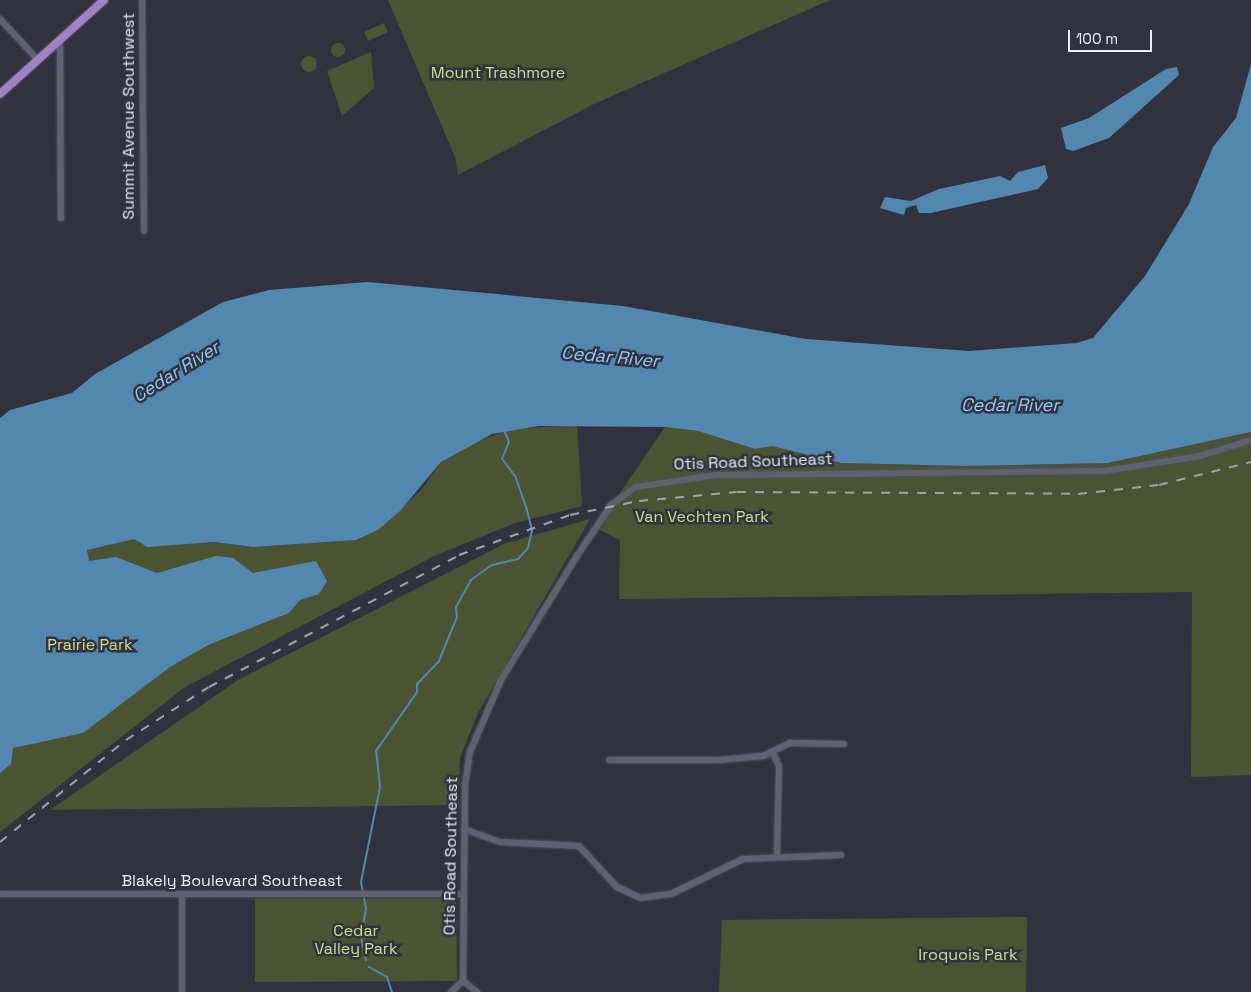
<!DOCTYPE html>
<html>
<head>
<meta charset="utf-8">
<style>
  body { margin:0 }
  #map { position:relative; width:1251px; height:992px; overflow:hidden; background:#32323f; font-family:"Space Grotesk",sans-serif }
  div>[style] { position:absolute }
  .green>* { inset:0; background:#4b5333 }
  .round { border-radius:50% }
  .water>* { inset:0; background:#5287b0 }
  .stream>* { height:2px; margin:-1px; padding:0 1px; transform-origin:1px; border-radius:1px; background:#5287b0 }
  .roads { filter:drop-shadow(0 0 1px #51515c) drop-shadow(0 0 1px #51515c) }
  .minor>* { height:6px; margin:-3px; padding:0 3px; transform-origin:3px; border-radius:3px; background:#60616f }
  .major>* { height:8px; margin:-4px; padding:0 4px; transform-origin:4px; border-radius:4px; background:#9e82c1 }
  .rail>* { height:2px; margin-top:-1px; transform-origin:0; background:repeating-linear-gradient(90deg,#a1a2ac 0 9px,transparent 0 18px) }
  span { translate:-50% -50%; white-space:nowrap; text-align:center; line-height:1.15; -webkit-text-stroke:5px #32323f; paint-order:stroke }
  .park-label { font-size:16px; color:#cbe089 }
  .street-label { font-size:16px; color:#ecedf5 }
  .water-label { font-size:18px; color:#91ccfc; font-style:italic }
  .scale { position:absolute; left:1068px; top:30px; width:84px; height:22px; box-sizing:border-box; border:2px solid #ecedf5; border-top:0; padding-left:6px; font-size:15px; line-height:18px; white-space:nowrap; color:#ecedf5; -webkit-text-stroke:4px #32323f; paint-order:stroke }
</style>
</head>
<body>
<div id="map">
  <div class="green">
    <div style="clip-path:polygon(388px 0,830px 0,594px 104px,458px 175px,455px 157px)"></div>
    <div style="clip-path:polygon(384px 23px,388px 32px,368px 41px,364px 32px)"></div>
    <div class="round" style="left:331px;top:43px;width:14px;height:14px"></div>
    <div style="clip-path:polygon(371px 52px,374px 88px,342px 116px,327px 71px)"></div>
    <div class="round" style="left:301px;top:56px;width:16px;height:16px"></div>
    <div style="clip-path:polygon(577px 425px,582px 506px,515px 523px,434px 556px,185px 687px,0 832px,0 568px,134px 539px,143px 545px,214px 542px,253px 547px,356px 540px,378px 530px,422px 489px,441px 462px,474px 442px,512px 429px)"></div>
    <div style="clip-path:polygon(665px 427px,698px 431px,755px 449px,772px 445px,841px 463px,965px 466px,1108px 463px,1251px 432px,1251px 775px,1191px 777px,1192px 592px,619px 599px,620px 540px,596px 528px)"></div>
    <div style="clip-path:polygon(590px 519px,478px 713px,460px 757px,459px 805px,50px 810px,238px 680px,506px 543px)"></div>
    <div style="clip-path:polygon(255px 899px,456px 899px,457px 981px,255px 982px)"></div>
    <div style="clip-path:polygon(1027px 917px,1026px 992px,719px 992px,722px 920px)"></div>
  </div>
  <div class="water">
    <div style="clip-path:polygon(1251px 64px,1251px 432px,1108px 463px,965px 466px,841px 463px,772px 446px,755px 449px,698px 431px,665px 427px,539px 426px,492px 434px,441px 462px,400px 511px,378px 530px,356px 540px,253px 547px,214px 542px,147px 547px,134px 539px,87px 550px,89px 561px,116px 557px,157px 573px,216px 556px,233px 558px,253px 573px,316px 561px,327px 581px,319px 594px,300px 600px,289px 613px,208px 645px,170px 667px,83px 733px,13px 748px,11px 764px,0 773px,0 418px,10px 410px,72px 393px,95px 374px,223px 302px,269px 290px,368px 282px,623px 306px,806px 339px,969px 351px,1077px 343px,1093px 338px,1145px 276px,1189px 204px,1213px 147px,1236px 118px)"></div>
    <div style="clip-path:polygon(1177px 67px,1179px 75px,1109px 138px,1073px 151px,1066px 149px,1061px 128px,1089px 118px,1166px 69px)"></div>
    <div style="clip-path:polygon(1045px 165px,1048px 178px,1038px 189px,931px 213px,919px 213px,916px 205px,906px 208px,904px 215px,880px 208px,885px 197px,911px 201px,939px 189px,1000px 176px,1010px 181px,1018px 172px)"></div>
  </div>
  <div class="stream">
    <div style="left:366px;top:960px;width:24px;rotate:-102deg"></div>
    <div style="left:361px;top:937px;width:29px;rotate:-80deg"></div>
    <div style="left:366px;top:908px;width:26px;rotate:-101deg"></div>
    <div style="left:361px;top:882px;width:97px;rotate:-78.7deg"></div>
    <div style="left:380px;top:787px;width:36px;rotate:-96deg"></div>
    <div style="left:376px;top:751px;width:72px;rotate:-55.2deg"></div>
    <div style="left:417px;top:692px;width:8px;rotate:-90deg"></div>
    <div style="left:417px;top:684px;width:32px;rotate:-46deg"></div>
    <div style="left:439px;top:661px;width:48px;rotate:-67.8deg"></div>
    <div style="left:457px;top:617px;width:10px;rotate:-96deg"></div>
    <div style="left:456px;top:607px;width:31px;rotate:-61deg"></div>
    <div style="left:471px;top:580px;width:26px;rotate:-36deg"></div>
    <div style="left:492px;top:565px;width:27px;rotate:-13deg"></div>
    <div style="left:518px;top:559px;width:15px;rotate:-48deg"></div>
    <div style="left:528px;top:548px;width:18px;rotate:-77deg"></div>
    <div style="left:532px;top:530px;width:21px;rotate:-104deg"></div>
    <div style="left:527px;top:510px;width:36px;rotate:-109deg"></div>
    <div style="left:515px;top:476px;width:21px;rotate:-127deg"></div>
    <div style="left:502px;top:459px;width:18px;rotate:-68deg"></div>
    <div style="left:509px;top:442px;width:13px;rotate:-113deg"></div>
    <div style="left:369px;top:967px;width:21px;rotate:29deg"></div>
    <div style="left:387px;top:977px;width:16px;rotate:72deg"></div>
  </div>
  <div class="roads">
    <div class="minor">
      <div style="left:142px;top:0;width:231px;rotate:89.5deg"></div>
      <div style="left:0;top:19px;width:56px;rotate:47.2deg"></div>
      <div style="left:60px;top:40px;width:178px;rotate:89.7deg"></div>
      <div style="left:773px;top:753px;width:14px;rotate:65deg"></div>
      <div style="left:779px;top:766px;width:90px;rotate:91.3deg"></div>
      <div style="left:609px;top:760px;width:110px"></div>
      <div style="left:719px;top:760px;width:44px;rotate:-5.2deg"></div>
      <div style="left:763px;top:756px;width:30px;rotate:-26deg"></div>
      <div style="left:790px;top:743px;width:54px;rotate:1.1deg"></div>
      <div style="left:464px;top:829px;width:38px;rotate:20deg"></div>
      <div style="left:500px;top:842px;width:79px;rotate:2.9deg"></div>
      <div style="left:579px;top:846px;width:56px;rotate:47.2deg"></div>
      <div style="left:617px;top:887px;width:26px;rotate:25deg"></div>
      <div style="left:641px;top:898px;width:30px;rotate:-8deg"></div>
      <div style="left:671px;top:894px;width:80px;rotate:-25.9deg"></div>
      <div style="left:743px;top:859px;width:98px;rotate:-2.3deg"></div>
      <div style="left:0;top:894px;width:463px"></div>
      <div style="left:463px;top:981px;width:18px;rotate:38deg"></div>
      <div style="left:182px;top:992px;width:97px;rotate:-90deg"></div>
      <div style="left:451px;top:992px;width:16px;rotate:-43deg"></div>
      <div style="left:463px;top:981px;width:195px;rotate:-89.4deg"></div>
      <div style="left:465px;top:786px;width:34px;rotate:-82deg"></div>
      <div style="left:470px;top:752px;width:78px;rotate:-66.7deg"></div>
      <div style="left:501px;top:680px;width:145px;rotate:-58.5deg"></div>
      <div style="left:577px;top:556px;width:61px;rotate:-56.3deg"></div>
      <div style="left:611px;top:505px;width:31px;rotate:-36deg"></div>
      <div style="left:636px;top:487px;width:81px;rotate:-8.5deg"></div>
      <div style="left:716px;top:475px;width:389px;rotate:-0.6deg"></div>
      <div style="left:1105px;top:471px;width:96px;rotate:-9deg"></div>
      <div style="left:1200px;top:456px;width:53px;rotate:-17.4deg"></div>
    </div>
    <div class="major">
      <div style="left:0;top:94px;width:140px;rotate:-42.1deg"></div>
    </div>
  </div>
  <div class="rail">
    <div style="left:0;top:842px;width:162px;rotate:-39deg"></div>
    <div style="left:126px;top:740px;width:98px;rotate:-32.6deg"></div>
    <div style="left:209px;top:687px;width:283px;rotate:-27.8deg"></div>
    <div style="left:459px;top:555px;width:118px;rotate:-19.8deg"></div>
    <div style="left:570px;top:515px;width:70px;rotate:-11.5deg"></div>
    <div style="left:639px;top:501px;width:98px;rotate:-5.2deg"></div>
    <div style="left:737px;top:492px;width:341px;rotate:0.3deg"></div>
    <div style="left:1078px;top:494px;width:81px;rotate:-6.3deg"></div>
    <div style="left:1159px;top:485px;width:95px;rotate:-14deg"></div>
  </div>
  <div class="park-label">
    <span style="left:498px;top:73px">Mount Trashmore</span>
    <span style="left:702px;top:517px">Van Vechten Park</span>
    <span style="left:90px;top:645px">Prairie Park</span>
    <span style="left:356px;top:940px">Cedar<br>Valley Park</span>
    <span style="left:968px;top:955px">Iroquois Park</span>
  </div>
  <div class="street-label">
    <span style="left:129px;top:116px;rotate:-90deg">Summit Avenue Southwest</span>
    <span style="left:753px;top:462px;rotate:-2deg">Otis Road Southeast</span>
    <span style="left:451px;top:856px;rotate:-89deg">Otis Road Southeast</span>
    <span style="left:232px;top:881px">Blakely Boulevard Southeast</span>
  </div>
  <div class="water-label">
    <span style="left:610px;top:357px;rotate:5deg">Cedar River</span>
    <span style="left:176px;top:372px;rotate:-32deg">Cedar River</span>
    <span style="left:1010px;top:405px">Cedar River</span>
  </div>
  <div class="scale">100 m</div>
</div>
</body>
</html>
